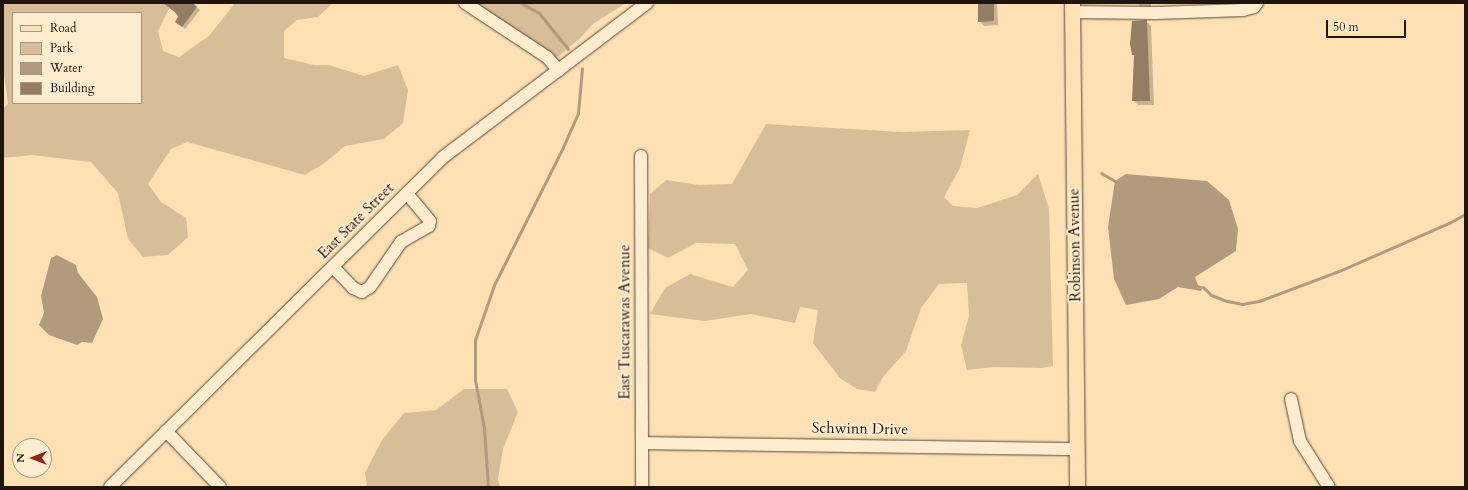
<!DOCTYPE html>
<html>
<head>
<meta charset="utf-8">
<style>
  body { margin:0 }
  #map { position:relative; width:1468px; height:490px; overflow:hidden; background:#fde1b5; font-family:Cardo,serif }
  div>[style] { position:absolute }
  .green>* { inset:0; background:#d8be98 }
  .water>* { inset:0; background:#b29b7c }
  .shadow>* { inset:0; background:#0003 }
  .stream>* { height:3px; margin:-1.5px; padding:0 1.5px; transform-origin:1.5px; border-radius:1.5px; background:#b29b7c }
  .building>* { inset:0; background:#937e64 }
  .roads { filter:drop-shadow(0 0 1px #584637) drop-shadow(0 0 1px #584637) }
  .minor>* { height:12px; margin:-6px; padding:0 6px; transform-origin:6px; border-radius:6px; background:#feeccf }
  .major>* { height:15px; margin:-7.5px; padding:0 7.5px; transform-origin:7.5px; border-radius:7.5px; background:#fde1b5 }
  span { translate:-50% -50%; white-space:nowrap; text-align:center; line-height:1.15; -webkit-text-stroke:4px #feeccf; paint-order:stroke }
  .street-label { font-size:15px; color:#21130d }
  .frame { position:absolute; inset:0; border:4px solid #21130d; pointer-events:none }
  .legend { position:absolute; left:12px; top:12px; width:130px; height:92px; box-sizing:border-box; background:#feeccf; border:1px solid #a69581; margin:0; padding:5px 7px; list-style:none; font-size:12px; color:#21130d }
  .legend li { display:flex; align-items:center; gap:8px; height:20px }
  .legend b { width:20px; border:1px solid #a69581 }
  .north { position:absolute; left:12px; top:438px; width:40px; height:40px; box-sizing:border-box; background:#feeccf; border:1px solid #a69581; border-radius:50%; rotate:270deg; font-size:11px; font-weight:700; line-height:16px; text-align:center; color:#21130d }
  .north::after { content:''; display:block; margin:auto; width:14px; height:18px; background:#8f2418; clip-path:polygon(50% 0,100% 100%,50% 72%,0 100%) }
  .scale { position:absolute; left:1326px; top:20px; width:80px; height:18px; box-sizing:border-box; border:2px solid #21130d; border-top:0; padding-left:5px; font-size:12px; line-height:14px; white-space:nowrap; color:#21130d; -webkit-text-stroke:3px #feeccf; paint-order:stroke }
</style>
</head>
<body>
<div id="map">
  <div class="green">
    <div style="clip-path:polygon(evenodd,3px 3px,172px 3px,158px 31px,163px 51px,179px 57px,209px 36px,235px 3px,333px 3px,318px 17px,297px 20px,284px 31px,284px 58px,314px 65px,329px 65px,364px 76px,398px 65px,408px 90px,403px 123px,384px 139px,345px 146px,323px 164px,305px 175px,187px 142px,171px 149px,148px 184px,161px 202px,186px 218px,188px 237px,168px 255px,143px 257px,128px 239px,118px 193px,91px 162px,32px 155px,3px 158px,3px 109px,8px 104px,3px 68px,3px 3px,13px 13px,141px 13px,141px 103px,13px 103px,13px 13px)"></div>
    <div style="clip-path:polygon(465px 3px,626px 3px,593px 24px,579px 39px,552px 62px)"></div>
    <div style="clip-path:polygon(766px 124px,901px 132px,970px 130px,960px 168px,944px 197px,953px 206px,977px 208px,1017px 195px,1038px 174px,1049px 209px,1053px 366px,1041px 368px,994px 367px,967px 370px,961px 345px,969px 316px,967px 283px,939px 284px,921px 308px,906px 351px,883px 377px,875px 392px,857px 389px,840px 378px,813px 343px,818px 310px,800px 307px,795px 323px,751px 314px,705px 321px,650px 314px,665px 288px,690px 274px,733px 287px,748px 270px,735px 244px,696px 243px,668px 258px,648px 248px,650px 194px,666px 180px,699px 185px,732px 184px)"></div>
    <div style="clip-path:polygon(464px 389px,507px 389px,518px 412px,503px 449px,498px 479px,500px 487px,367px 487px,365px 473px,382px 440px,404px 413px,436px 410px)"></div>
  </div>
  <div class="water">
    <div style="clip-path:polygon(1126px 174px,1207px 181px,1229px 200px,1238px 229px,1236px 251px,1195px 277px,1198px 285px,1203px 287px,1201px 291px,1178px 287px,1159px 299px,1126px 305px,1114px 279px,1108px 227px,1115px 181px)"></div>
    <div style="clip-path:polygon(57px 255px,76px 265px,78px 273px,97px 297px,103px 319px,92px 343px,82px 342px,77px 345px,49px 335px,39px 325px,44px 313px,41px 296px,51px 258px)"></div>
  </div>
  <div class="shadow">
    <div style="clip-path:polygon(172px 3px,190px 3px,200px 10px,185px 29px,179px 24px,180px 17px,169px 7px)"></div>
    <div style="clip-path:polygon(979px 3px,997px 3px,998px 25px,984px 26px,979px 21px)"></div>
    <div style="clip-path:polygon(1138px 3px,1151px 3px,1151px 8px,1141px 8px)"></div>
    <div style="clip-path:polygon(1146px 21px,1151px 26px,1154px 105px,1138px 105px,1133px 100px,1135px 57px,1133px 54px)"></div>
  </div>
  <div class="stream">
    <div style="left:521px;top:3px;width:21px;rotate:29deg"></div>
    <div style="left:539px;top:13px;width:46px;rotate:51.1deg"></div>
    <div style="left:1101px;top:173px;width:16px;rotate:30deg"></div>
    <div style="left:1203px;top:287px;width:11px;rotate:45deg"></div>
    <div style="left:1211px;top:295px;width:17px;rotate:21deg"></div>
    <div style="left:1227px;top:301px;width:15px;rotate:11deg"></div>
    <div style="left:1242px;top:304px;width:17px;rotate:-10deg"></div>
    <div style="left:1259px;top:301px;width:85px;rotate:-20.6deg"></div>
    <div style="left:1339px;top:271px;width:120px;rotate:-23.6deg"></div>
    <div style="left:1449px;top:223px;width:18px;rotate:-29deg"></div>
    <div style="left:488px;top:487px;width:59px;rotate:-93.9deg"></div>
    <div style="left:484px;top:428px;width:49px;rotate:-100.6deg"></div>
    <div style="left:475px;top:380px;width:40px;rotate:-90deg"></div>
    <div style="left:475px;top:340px;width:58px;rotate:-70.9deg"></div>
    <div style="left:494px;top:285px;width:154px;rotate:-63.4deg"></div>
    <div style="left:563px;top:147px;width:37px;rotate:-66deg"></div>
    <div style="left:578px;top:113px;width:45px;rotate:-84.9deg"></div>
  </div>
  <div class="building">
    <div style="clip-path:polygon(163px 3px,193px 3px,197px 7px,182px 27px,175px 22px,178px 17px,176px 13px)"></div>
    <div style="clip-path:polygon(978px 3px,994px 3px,994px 21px,978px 22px)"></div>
    <div style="clip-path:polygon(1147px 20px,1150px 101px,1132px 101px,1134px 55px,1132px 55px,1130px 44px,1132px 21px)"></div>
  </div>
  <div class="roads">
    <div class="minor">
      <div style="left:465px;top:3px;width:98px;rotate:33.4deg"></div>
      <div style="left:547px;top:57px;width:18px;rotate:49deg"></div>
      <div style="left:1072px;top:12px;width:84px;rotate:0.7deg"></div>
      <div style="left:1156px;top:13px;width:87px;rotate:-2deg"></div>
      <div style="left:1243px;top:10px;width:11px;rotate:-15deg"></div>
      <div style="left:1254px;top:7px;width:5px;rotate:-53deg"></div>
      <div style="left:641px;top:156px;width:331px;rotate:89.8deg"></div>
      <div style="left:333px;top:267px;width:29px;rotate:46deg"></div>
      <div style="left:353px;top:288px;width:10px;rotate:24deg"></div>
      <div style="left:362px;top:292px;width:9px;rotate:-32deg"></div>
      <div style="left:370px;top:287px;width:55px;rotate:-55.4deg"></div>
      <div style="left:401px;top:242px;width:32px;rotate:-30deg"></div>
      <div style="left:429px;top:226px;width:5px;rotate:-79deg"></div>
      <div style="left:430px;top:221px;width:35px;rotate:-130deg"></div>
      <div style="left:1291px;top:399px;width:43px;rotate:77.9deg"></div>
      <div style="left:1300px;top:441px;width:54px;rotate:57.8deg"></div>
      <div style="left:166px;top:431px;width:78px;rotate:46deg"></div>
      <div style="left:642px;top:443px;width:435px;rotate:0.8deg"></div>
      <div style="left:110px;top:487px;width:467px;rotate:-44.7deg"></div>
      <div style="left:442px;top:158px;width:257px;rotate:-37.1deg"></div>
    </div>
    <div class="major">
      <div style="left:1072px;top:3px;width:484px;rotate:89.4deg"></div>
    </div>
  </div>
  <div class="street-label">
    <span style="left:356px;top:221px;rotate:-45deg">East State Street</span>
    <span style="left:1075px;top:245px;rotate:-91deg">Robinson Avenue</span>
    <span style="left:625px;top:322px;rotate:-90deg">East Tuscarawas Avenue</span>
    <span style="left:860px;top:429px;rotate:1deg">Schwinn Drive</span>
  </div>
  <div class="frame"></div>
  <ul class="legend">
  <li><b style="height:5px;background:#fde1b5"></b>Road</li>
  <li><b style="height:11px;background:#d8be98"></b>Park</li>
  <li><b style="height:11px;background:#b29b7c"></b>Water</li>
  <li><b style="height:11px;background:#937e64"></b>Building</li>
  </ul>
  <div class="north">N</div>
  <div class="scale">50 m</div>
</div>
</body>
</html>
